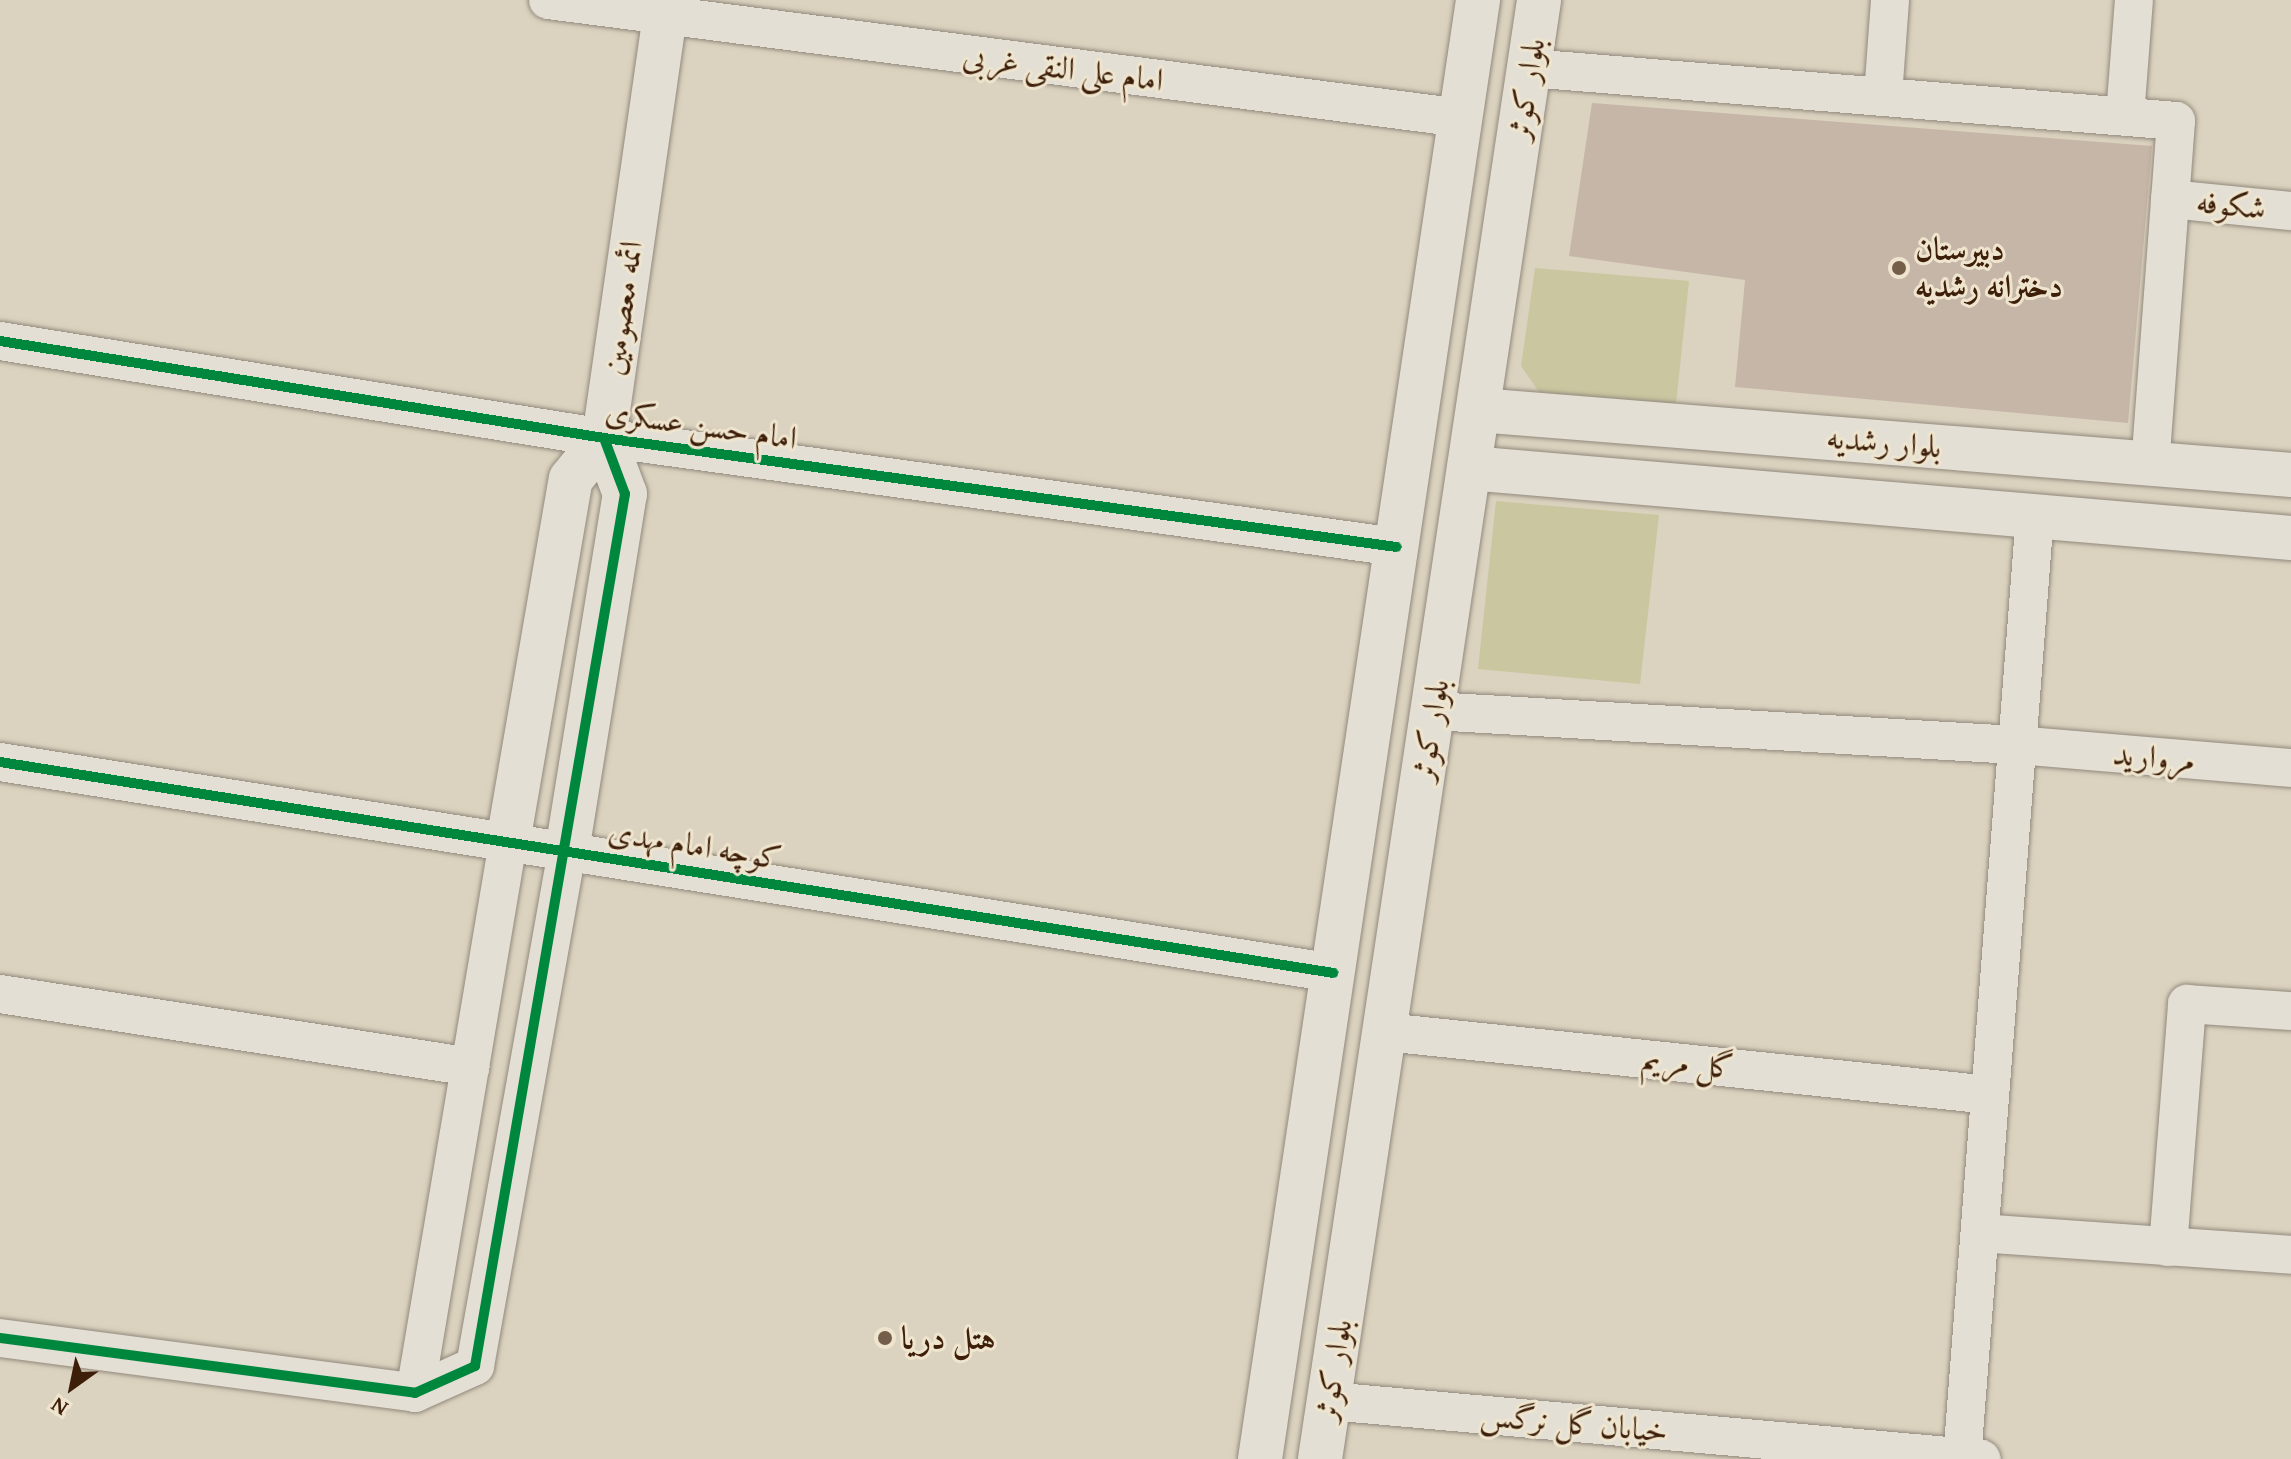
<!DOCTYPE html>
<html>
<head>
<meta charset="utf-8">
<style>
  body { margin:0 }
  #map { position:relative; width:2291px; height:1459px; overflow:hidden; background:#dbd2bf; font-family:"Gentium Book Plus",Amiri,serif }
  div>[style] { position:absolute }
  .green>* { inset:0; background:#cac6a0 }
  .building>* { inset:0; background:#c6b6a8 }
  .roads { filter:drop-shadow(0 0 2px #92897c) drop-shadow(0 0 2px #92897c) }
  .minor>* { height:38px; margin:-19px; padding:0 19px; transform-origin:19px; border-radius:19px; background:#e3dfd5 }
  .tertiary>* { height:44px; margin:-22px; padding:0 22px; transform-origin:22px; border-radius:22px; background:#e3dfd5 }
  .secondary>* { height:44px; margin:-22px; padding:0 22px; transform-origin:22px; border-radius:22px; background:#e3dfd5 }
  .cycleway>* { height:10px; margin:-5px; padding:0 5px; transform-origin:5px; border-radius:5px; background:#00873e }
  .dots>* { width:22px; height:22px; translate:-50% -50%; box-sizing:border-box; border:4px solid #efe5ce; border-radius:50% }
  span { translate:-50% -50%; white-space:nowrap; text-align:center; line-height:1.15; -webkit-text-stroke:6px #efe5ce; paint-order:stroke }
  .street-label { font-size:32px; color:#3d1e09 }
  .poi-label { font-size:32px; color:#3d1e09; font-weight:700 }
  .left { translate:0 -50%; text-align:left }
  .north { position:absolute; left:32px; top:1347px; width:80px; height:80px; -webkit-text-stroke:6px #efe5ce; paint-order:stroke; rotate:213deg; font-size:22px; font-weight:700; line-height:32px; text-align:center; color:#3d1e09 }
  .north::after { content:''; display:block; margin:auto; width:28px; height:36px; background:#3d1e09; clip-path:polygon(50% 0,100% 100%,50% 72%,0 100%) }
</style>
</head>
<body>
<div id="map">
  <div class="green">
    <div style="clip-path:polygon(1535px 268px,1689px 281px,1676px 404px,1539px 392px,1521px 366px)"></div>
    <div style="clip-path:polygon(1496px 501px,1659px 515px,1640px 684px,1478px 669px)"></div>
  </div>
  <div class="building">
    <div style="clip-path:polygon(1592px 103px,2152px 146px,2128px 423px,1735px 387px,1745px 280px,1569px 256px)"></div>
  </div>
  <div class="roads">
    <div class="minor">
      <div style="left:548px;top:0;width:921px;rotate:7.36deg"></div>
      <div style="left:1529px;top:68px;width:649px;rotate:4.68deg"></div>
      <div style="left:2176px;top:121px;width:344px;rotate:94.3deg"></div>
      <div style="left:1883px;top:96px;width:96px;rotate:-85.8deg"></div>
      <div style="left:2125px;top:116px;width:116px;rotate:-85.6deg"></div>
      <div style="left:2170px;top:199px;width:122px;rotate:5.7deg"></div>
      <div style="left:0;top:341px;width:612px;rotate:9.12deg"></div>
      <div style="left:604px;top:438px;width:800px;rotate:7.83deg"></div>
      <div style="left:1433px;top:711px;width:584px;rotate:3.34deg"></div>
      <div style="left:2016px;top:745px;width:276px;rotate:4.8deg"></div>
      <div style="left:0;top:762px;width:1350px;rotate:8.99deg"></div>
      <div style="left:0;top:994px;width:476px;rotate:8.8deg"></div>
      <div style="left:1385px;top:1032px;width:608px;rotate:5.94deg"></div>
      <div style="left:1980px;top:1233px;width:312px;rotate:4deg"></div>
      <div style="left:2168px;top:1247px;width:244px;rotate:-85.5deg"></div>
      <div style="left:2187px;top:1004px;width:104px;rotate:3.9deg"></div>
      <div style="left:0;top:1338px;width:419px;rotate:7.5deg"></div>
      <div style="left:415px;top:1393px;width:66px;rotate:-24.2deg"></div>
      <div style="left:475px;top:1366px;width:523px;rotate:-79.87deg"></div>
      <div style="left:415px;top:1393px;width:559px;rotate:-80.42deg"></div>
      <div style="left:1329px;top:1401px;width:655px;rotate:5.08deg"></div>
      <div style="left:1962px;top:1459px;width:948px;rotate:-85.58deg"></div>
    </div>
    <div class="tertiary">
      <div style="left:1478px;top:410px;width:816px;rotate:4.57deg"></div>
      <div style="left:1469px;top:468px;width:825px;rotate:4.87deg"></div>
      <div style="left:508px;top:842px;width:368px;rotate:-80.2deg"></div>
      <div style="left:571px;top:479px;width:53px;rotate:-51.2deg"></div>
      <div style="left:604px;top:438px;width:443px;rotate:-81.8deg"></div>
      <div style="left:567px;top:851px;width:362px;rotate:-80.8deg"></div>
      <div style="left:625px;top:494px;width:60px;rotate:-110.6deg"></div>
    </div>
    <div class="secondary">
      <div style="left:1260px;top:1459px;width:1475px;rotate:-81.5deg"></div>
      <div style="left:1320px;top:1459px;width:1475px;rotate:-81.46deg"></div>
    </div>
  </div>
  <div class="cycleway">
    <div style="left:0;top:341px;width:612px;rotate:9.12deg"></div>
    <div style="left:604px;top:438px;width:800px;rotate:7.83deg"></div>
    <div style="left:0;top:762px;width:1350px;rotate:8.99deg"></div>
    <div style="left:0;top:1338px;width:419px;rotate:7.5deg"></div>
    <div style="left:415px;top:1393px;width:66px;rotate:-24.2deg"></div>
    <div style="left:475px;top:1366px;width:885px;rotate:-80.24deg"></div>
    <div style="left:625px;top:494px;width:60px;rotate:-110.6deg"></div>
  </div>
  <div class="dots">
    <div style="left:1899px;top:268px;background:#745d49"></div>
    <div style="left:885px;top:1338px;background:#745d49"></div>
  </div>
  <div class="street-label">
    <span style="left:1063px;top:68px;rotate:7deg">امام علی النقی غربی</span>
    <span style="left:1526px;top:89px;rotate:-81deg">بلوار کوثر</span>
    <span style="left:2231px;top:205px;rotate:6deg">شکوفه</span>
    <span style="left:622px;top:308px;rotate:-82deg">ائمه معصومین</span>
    <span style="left:701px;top:425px;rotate:8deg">امام حسن عسکری</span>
    <span style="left:1884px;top:442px;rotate:5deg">بلوار رشدیه</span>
    <span style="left:1430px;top:730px;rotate:-81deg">بلوار کوثر</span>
    <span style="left:2154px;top:757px;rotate:5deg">مروارید</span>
    <span style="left:695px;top:845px;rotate:9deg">کوچه امام مهدی</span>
    <span style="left:1688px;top:1063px;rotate:6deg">گل مریم</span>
    <span style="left:1333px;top:1370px;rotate:-81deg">بلوار کوثر</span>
    <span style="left:1574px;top:1423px;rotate:5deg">خیابان گل نرگس</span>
  </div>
  <div class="poi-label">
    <span class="left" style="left:1915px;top:268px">دبیرستان<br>دخترانه رشدیه</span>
    <span class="left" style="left:901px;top:1338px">هتل دریا</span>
  </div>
  <div class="north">N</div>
</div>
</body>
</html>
